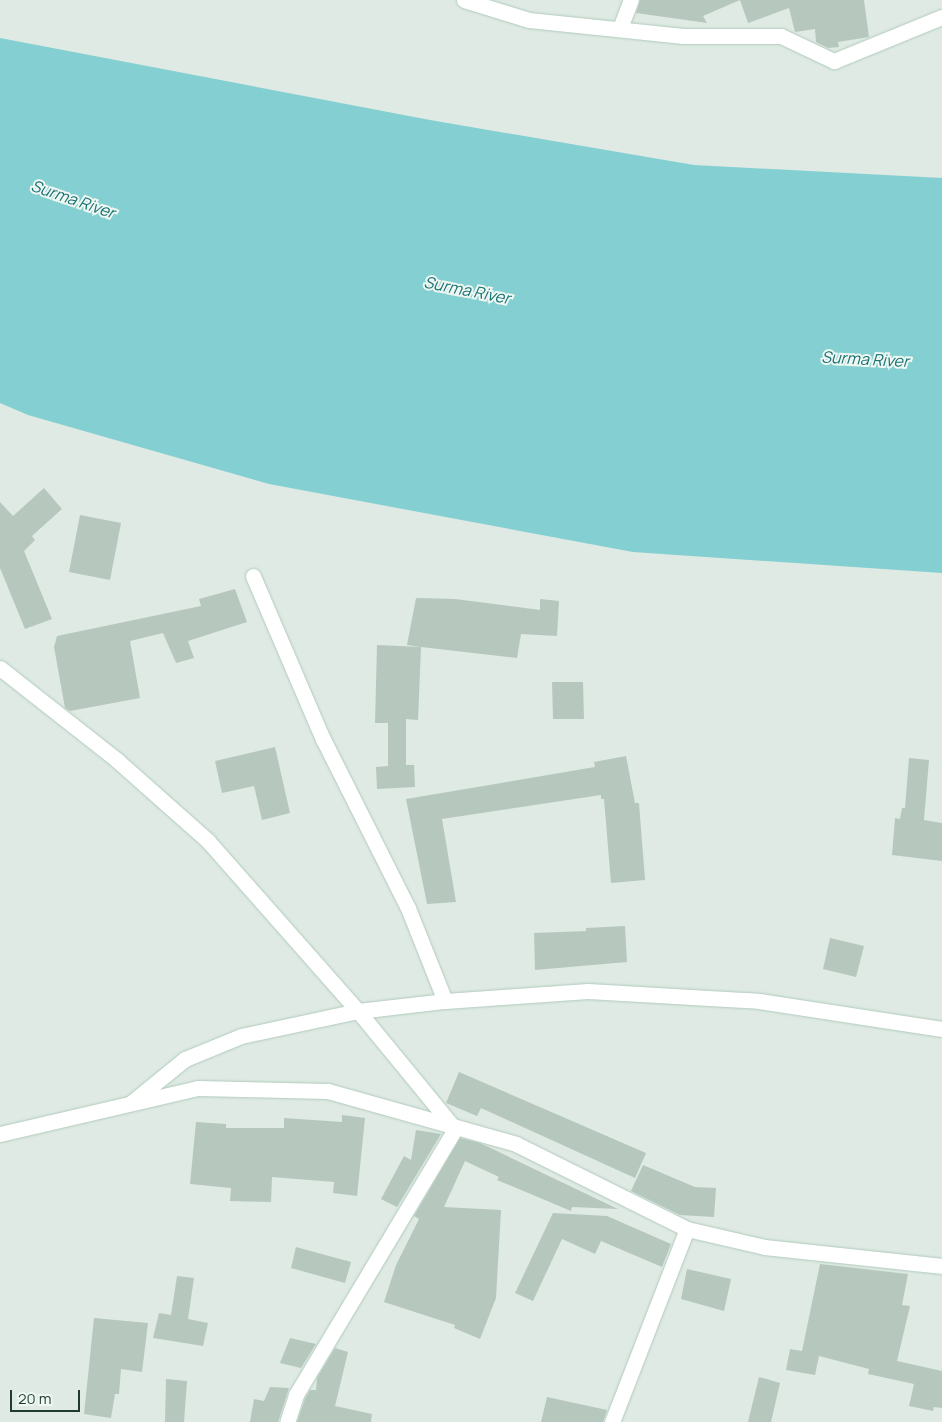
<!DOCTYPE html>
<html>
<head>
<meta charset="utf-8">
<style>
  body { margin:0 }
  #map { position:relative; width:942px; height:1422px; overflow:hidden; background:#deeae3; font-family:Manrope,sans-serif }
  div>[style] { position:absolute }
  .water>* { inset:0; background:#84cfd1 }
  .building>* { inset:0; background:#b6c8be }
  .roads { filter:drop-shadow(0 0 1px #b1cabd) drop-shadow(0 0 1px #b1cabd) }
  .street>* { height:15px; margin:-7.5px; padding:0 7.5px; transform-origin:7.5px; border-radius:7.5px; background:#fff }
  .secondary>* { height:15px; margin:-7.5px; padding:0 7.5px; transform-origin:7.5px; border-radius:7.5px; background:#fff }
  span { translate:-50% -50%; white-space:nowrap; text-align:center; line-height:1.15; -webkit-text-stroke:4px #eef7f1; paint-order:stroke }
  .water-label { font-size:16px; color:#197276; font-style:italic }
  .scale { position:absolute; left:10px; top:1390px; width:70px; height:22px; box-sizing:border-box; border:2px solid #1f3a2f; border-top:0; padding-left:6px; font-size:15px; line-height:18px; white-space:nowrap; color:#1f3a2f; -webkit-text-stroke:4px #eef7f1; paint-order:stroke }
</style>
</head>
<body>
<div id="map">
  <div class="water">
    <div style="clip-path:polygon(0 38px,430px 120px,694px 165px,942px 178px,942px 573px,633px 552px,269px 484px,28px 415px,0 403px)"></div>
  </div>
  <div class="building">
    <div style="clip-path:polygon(640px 0,864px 0,869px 37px,838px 42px,839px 47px,828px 48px,816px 42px,815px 29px,795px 32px,789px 8px,748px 23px,740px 0,703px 16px,707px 23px,636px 13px)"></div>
    <div style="clip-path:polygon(44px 488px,62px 509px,32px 536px,35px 540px,24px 551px,52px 619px,25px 629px,0 568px,0 502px,13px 516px)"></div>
    <div style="clip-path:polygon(80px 515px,121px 523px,110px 580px,69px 572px)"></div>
    <div style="clip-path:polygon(235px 589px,247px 622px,188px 641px,194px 658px,176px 663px,163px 633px,130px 641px,140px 698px,70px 711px,65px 708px,54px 647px,57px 636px,201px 606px,199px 599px)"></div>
    <div style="clip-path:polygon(416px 598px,455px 599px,540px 610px,540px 599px,559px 601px,557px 636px,521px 634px,517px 658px,421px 647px,418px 720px,406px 719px,406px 765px,414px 765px,415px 787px,377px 789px,376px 767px,388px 766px,388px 723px,375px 723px,377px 645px,421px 647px,407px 645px)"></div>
    <div style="clip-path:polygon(552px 682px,583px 682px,584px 719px,553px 719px)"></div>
    <div style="clip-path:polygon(275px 747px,290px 813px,262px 820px,254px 786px,222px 793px,215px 761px)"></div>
    <div style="clip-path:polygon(626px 756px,635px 803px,639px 803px,645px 880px,611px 883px,604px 799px,601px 799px,601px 795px,442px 819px,456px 902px,427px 904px,406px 799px,595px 767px,594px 762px)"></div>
    <div style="clip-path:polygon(909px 758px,929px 760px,924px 820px,942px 823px,942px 861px,892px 855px,895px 818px,900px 819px,902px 808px,905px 808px)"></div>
    <div style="clip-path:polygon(625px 926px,627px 962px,535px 970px,534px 933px,586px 931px,586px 928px)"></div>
    <div style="clip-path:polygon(830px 938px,864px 946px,856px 977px,823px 969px)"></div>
    <div style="clip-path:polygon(459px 1072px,646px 1153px,635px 1178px,481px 1108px,477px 1116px,446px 1103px)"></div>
    <div style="clip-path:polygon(342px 1115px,365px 1118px,357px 1196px,333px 1193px,334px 1182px,272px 1177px,271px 1202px,230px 1201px,231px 1188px,190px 1184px,196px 1122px,226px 1124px,226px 1128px,284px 1128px,284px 1118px,342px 1122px)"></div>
    <div style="clip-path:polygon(416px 1130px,441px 1134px,397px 1207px,381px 1199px,404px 1156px,411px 1160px)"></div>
    <div style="clip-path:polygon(460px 1138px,480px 1143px,618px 1209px,572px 1207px,571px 1211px,497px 1180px,499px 1177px,465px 1161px,444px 1207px,501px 1210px,496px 1298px,480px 1339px,454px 1328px,455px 1325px,384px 1302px,396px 1265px,419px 1219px,414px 1216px)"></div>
    <div style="clip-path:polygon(643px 1165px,695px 1187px,716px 1188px,714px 1217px,680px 1215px,631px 1191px)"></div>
    <div style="clip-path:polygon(553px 1213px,607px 1216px,671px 1244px,662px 1267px,601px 1241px,595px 1254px,562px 1239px,533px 1301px,515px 1293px)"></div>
    <div style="clip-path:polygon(296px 1247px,351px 1262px,345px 1283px,291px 1268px)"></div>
    <div style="clip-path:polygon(820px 1264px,908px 1274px,902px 1305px,910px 1306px,897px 1361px,942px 1371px,942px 1408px,934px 1407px,933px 1411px,909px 1406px,914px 1384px,868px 1374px,869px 1369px,819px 1356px,815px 1375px,786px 1370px,790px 1349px,802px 1351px)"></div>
    <div style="clip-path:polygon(687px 1269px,731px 1279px,724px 1311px,681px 1299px)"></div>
    <div style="clip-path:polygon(177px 1276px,194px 1278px,188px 1319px,208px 1323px,203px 1346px,153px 1338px,159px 1313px,171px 1315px)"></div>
    <div style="clip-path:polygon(94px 1318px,148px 1323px,142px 1372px,121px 1369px,119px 1394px,115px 1394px,111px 1418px,84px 1414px)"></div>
    <div style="clip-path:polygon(290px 1338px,316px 1344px,301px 1368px,280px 1363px)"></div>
    <div style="clip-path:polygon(335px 1348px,348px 1352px,335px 1406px,372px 1414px,371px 1422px,297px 1422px,305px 1399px,310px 1390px,316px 1390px,317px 1378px)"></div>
    <div style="clip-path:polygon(759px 1377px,780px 1383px,771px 1422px,748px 1422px)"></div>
    <div style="clip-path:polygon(166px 1379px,187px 1381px,184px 1422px,165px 1422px)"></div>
    <div style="clip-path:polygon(270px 1387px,289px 1388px,278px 1422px,250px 1422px,254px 1399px,264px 1401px)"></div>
    <div style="clip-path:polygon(547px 1397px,607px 1410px,603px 1422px,541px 1422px)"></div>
  </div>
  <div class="roads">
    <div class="street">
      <div style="left:620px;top:28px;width:30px;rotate:-69deg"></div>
      <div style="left:253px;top:576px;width:177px;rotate:66.8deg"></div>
      <div style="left:323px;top:739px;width:189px;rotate:63.3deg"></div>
      <div style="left:408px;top:908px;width:100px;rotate:68.3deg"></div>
      <div style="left:0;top:668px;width:150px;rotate:38.2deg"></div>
      <div style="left:118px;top:761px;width:120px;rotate:41.6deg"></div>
      <div style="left:208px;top:841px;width:227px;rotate:48.6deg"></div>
      <div style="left:358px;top:1011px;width:153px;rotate:50.6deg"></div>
      <div style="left:455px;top:1129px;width:310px;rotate:120.9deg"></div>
      <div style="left:296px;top:1395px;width:28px;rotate:108deg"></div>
      <div style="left:132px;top:1102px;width:68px;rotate:-39.1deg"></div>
      <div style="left:185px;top:1059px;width:61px;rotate:-22.3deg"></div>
      <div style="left:241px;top:1036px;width:120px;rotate:-12.1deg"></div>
      <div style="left:358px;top:1011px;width:88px;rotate:-6.6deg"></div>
      <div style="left:445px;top:1001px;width:143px;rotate:-4deg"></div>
      <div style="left:588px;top:991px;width:171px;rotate:3.3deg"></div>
      <div style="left:759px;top:1001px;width:185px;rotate:8.7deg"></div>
      <div style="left:612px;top:1422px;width:207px;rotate:-68.8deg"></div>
    </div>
    <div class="secondary">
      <div style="left:464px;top:0;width:68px;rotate:17.1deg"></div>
      <div style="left:529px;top:20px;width:155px;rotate:5.9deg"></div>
      <div style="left:683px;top:36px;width:98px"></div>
      <div style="left:781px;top:36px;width:59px;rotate:25.3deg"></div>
      <div style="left:834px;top:61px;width:117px;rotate:-22.2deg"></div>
      <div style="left:0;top:1134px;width:203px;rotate:-13.1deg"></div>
      <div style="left:198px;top:1088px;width:130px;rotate:1.3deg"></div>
      <div style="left:328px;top:1091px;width:195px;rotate:15.7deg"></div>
      <div style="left:516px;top:1144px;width:191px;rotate:26.4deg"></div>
      <div style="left:687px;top:1229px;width:80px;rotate:13deg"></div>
      <div style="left:765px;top:1247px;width:178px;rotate:6.1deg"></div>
    </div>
  </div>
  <div class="water-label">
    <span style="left:73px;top:199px;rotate:19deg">Surma River</span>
    <span style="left:467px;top:290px;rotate:11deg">Surma River</span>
    <span style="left:865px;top:359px;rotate:3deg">Surma River</span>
  </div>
  <div class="scale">20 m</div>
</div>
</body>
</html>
